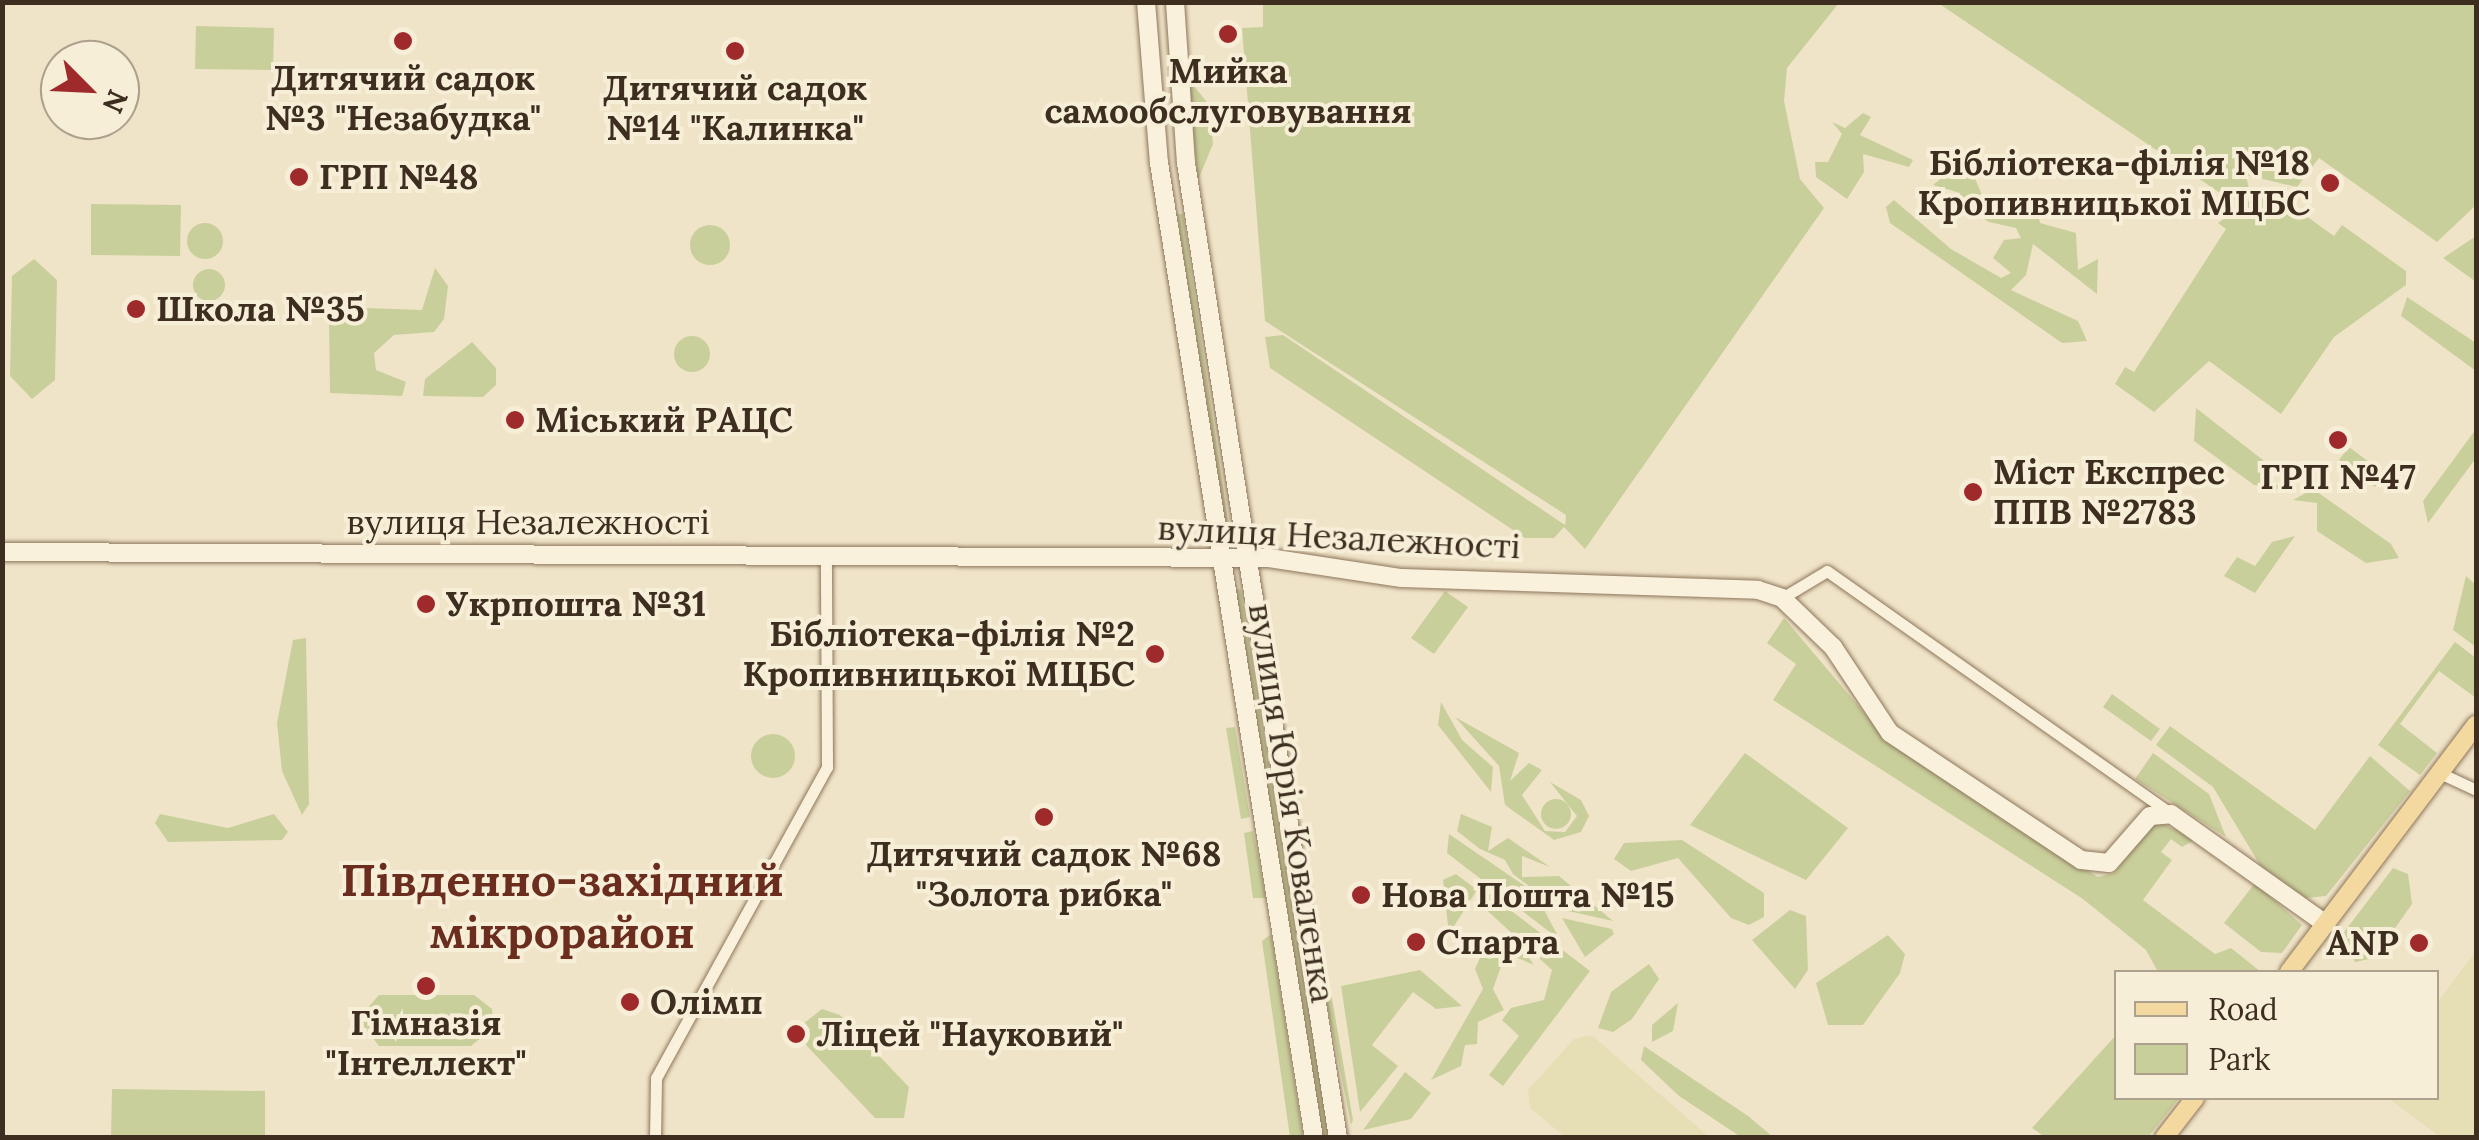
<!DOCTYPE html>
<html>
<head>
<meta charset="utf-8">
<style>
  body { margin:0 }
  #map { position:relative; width:2479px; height:1140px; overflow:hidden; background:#f0e4c8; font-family:Lora,serif }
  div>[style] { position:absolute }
  .farmland>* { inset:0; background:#e6deb5 }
  .green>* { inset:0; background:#c9cf9b }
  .round { border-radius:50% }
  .roads { filter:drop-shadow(0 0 2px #8d765c) drop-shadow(0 0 2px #8d765c) }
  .street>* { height:11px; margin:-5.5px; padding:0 5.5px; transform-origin:5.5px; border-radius:5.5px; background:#faf1dc }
  .secondary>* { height:18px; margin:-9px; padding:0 9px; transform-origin:9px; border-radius:9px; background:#faf1dc }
  .primary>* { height:18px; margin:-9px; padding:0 9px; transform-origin:9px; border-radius:9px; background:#f3d9a0 }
  .dots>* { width:28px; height:28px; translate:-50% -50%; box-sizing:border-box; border:5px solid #f7eed8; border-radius:50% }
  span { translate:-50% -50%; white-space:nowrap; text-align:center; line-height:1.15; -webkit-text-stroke:8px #f7eed8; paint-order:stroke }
  .poi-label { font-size:35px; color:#3d2e20; font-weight:700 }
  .right { translate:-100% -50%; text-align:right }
  .left { translate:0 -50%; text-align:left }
  .street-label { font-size:35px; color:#3d2e20 }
  .district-label { font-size:45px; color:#6b2e1e; font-weight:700 }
  .frame { position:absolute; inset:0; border:5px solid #3d2e20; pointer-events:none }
  .legend { position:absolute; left:2114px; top:970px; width:325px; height:130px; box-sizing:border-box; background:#f7eed8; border:2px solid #ada18e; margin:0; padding:12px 18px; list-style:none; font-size:30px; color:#3d2e20 }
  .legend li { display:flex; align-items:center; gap:20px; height:50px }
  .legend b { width:50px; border:2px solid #ada18e }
  .north { position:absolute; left:40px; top:40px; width:100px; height:100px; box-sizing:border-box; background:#f7eed8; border:2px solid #ada18e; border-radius:50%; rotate:114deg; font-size:28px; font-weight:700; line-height:40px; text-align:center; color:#3d2e20 }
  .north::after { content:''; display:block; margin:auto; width:35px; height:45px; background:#9e2a2b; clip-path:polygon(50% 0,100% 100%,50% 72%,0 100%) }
</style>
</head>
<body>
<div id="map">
  <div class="farmland">
    <div style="clip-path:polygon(2476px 951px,2476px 1137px,2440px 1137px,2388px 1098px,2436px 1098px,2437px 1003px)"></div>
    <div style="clip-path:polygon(1590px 1035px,1594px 1037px,1709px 1137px,1565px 1137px,1530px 1108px,1528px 1090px,1574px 1039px)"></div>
  </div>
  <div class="green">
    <div style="clip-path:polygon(1263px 2px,1839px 3px,1787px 68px,1784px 101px,1800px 179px,1824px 208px,1585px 549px,1564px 527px,1554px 538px,1525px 538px,1270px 368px,1265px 337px,1283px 335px,1565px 525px,1566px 515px,1265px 321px,1242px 28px,1263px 27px)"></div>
    <div style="clip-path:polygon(1938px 3px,2476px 3px,2476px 205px,2437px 242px,2319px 158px,2297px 187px,2246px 175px,2249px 189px,2232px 201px)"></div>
    <div style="clip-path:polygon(196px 26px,274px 28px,273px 70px,195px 69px)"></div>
    <div style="clip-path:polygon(1187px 77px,1209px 105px,1213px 144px,1198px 180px)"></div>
    <div style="clip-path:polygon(1863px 113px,1871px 117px,1860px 135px,1913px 160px,1909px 167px,1863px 154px,1864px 172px,1847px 199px,1816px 177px,1815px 162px,1828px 162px,1842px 134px,1832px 122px,1845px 128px)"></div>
    <div style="clip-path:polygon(1946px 174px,1974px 176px,1987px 207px,1995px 198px,2016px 213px,2036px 204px,2040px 223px,2076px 233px,2078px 270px,2098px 259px,2097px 294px,2033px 244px,2026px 275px,2011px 290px,2078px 321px,2087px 341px,2062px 343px,1890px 223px,1886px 207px,1894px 200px,1951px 249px,2001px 278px,2011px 273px,1993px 258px,2004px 240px,2021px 238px,2016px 228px,1989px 222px,1960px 205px,1960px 193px,1933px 185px)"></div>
    <div style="clip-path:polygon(2267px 188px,2334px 236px,2342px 225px,2406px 271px,2406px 285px,2334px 337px,2281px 414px,2209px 361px,2154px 412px,2115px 384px,2125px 367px,2134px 372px,2226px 229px,2218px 223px)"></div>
    <div style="clip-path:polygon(91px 204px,181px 205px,180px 256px,91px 255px)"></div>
    <div style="clip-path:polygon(1177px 214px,1183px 214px,1229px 528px,1226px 526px)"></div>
    <div class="round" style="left:187px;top:223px;width:36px;height:36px"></div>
    <div class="round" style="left:690px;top:225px;width:40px;height:40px"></div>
    <div style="clip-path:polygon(2476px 236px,2476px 282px,2443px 258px)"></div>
    <div style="clip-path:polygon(34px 259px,57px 280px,55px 380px,32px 399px,10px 376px,12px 276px)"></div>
    <div style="clip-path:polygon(435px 268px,448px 286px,444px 319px,434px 332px,394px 335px,374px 353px,376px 370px,406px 382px,402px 396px,330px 393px,329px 318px,339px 307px,422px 310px)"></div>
    <div class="round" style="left:193px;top:269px;width:32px;height:32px"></div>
    <div style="clip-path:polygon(2407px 297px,2476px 343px,2476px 371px,2401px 316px)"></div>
    <div class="round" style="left:674px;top:336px;width:36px;height:36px"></div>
    <div style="clip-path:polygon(472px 342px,496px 368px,496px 385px,483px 397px,423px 396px,425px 379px)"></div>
    <div style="clip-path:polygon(2196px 408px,2263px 460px,2260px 472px,2284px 490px,2254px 485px,2194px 441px)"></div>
    <div style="clip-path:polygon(2476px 429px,2476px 458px,2428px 523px,2423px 501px)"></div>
    <div style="clip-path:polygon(2349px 447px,2385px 474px,2375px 487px,2339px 460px)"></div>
    <div style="clip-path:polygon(2313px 489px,2391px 544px,2399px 558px,2366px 563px,2317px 531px,2317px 503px,2293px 500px)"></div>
    <div style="clip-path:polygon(2295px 536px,2255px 593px,2224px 576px,2237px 557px,2255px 566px,2272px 542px)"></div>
    <div style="clip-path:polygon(2466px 576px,2476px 585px,2476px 647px,2453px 630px)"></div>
    <div style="clip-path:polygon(1236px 589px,1241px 590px,1329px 1137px,1323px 1137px)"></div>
    <div style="clip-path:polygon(1445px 591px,1468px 607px,1434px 654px,1411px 638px)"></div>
    <div style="clip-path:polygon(1784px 618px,1888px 741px,2098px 877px,2114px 873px,2156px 821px,2196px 839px,2182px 847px,2171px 839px,2161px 852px,2172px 860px,2143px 900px,2215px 954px,2231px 948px,2261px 972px,2158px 972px,2146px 950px,2083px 899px,1773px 700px,1796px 664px,1767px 643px)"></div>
    <div style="clip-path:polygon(306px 638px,309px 804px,302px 815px,282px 771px,277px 723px,293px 640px)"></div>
    <div style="clip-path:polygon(2455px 642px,2476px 658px,2476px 698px,2439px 671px,2400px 724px,2437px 753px,2420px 775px,2378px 745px)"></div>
    <div style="clip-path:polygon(2112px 694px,2160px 729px,2151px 741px,2103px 707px)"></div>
    <div style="clip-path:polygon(1441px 702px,1462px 740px,1493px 767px,1491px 792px,1438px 725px)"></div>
    <div style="clip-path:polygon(1455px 717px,1519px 753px,1510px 781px,1529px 763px,1542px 770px,1522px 795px,1545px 831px,1565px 832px,1577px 816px,1550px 782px,1581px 800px,1589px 816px,1581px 832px,1554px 840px,1505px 805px,1499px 766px)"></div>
    <div style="clip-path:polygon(2170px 726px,2315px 830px,2370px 756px,2410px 791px,2326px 896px,2306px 898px,2260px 865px,2213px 787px,2156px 745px)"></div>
    <div style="clip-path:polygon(1235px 727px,1250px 817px,1241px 819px,1226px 728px)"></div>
    <div class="round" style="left:751px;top:734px;width:44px;height:44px"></div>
    <div style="clip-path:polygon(1745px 753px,1848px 828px,1806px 880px,1690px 825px)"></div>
    <div style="clip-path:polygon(2153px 753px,2209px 794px,2226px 837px,2135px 779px)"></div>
    <div class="round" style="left:1541px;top:799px;width:30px;height:30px"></div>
    <div style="clip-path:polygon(160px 814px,228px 828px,274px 814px,288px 832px,282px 840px,168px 842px,155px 823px)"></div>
    <div style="clip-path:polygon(1461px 814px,1492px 827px,1488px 851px,1508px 838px,1550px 867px,1522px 856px,1522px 877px,1559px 876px,1613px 921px,1559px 909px,1513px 874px,1505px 860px,1480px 849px,1457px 831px)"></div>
    <div style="clip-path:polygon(1253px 831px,1266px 898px,1253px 898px,1244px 833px)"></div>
    <div style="clip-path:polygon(1449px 834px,1535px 893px,1560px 940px,1447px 853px)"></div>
    <div style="clip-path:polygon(1682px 840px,1764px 893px,1764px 917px,1749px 925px,1731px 918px,1678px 858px,1631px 871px,1614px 859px,1624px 843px)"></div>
    <div style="clip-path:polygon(2393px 868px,2408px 874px,2412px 904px,2374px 958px,2355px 962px,2341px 936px)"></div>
    <div style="clip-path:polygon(1456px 874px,1477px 890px,1449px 934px,1443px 880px)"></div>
    <div style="clip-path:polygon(2255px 883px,2302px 925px,2282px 953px,2261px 952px,2224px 923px)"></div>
    <div style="clip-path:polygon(1488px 893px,1590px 971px,1503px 1086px,1489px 1075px,1519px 1036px,1502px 1020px,1511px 1008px,1544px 1000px,1552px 970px,1479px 903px)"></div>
    <div style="clip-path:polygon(1790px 910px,1806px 916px,1808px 970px,1795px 989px,1752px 940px)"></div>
    <div style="clip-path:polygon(1562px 918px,1612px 929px,1614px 934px,1585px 957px)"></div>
    <div style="clip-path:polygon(1271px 934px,1303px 1137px,1290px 1137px,1262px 941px)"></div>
    <div style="clip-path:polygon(1888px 935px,1905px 954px,1900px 973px,1863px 1025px,1828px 1025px,1816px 983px)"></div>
    <div style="clip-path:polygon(1487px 942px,1520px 945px,1534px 965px,1513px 956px,1502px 964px,1493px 989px,1504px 1010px,1478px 1022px,1477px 1044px,1465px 1045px,1461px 1066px,1431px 1080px,1483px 989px,1475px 969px)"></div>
    <div style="clip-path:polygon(1649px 964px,1659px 979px,1632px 1019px,1613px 1032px,1598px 1028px,1611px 992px)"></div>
    <div style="clip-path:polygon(1420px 970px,1462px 1006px,1436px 1009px,1413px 992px,1372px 1045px,1398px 1066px,1360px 1112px,1341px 986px)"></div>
    <div style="clip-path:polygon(1330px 987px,1353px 1120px,1351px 1125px,1325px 994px)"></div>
    <div style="clip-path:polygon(379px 995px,474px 995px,492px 1009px,494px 1027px,471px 1046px,379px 1046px,358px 1019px)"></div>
    <div style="clip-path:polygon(1678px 1003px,1673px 1031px,1652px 1042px,1652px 1025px)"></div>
    <div style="clip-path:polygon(822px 1009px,840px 1015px,909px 1087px,904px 1118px,875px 1118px,806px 1045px,803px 1024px)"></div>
    <div style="clip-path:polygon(2116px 1035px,2116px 1098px,2179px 1098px,2148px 1137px,2045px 1137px,2032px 1128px)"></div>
    <div style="clip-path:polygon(1644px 1046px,1748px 1116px,1773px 1137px,1741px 1137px,1679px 1096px,1641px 1060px)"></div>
    <div style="clip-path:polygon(1405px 1072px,1431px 1093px,1411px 1119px,1363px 1130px)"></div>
    <div style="clip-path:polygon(112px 1089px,265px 1091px,265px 1137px,111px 1137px)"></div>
  </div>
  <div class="roads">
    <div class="street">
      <div style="left:1782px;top:598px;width:52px;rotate:-31deg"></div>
      <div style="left:1827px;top:571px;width:421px;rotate:35.2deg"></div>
      <div style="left:2440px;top:773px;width:40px;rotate:25deg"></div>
      <div style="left:655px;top:1138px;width:60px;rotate:-89deg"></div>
      <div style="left:656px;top:1078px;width:355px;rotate:-61.2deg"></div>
      <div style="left:827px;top:767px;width:211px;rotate:-90.3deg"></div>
    </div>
    <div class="secondary">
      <div style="left:1146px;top:2px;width:162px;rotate:85.4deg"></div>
      <div style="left:1159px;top:163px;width:987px;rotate:80.97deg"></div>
      <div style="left:1175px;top:2px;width:161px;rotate:86.1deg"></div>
      <div style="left:1186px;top:163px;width:987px;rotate:81.14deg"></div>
      <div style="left:2px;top:552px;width:1267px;rotate:0.27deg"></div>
      <div style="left:1269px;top:558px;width:134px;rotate:8.6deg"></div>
      <div style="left:1402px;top:578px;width:356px;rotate:1.9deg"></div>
      <div style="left:1758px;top:590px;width:25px;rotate:18deg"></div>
      <div style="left:1782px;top:598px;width:71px;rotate:43.9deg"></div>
      <div style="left:1833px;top:647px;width:103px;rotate:56.5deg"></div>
      <div style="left:1890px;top:733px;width:229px;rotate:33.6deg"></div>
      <div style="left:2081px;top:860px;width:28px;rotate:6deg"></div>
      <div style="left:2109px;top:863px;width:62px;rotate:-48.9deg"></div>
      <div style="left:2150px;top:816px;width:21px;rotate:-5deg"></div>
      <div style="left:2171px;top:814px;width:190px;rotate:35.4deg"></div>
    </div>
    <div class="primary">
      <div style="left:2289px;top:972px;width:310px;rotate:-52.9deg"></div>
      <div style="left:2164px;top:1138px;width:51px;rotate:-52.2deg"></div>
    </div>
  </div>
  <div class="dots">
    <div style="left:1228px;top:34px;background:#9e2a2b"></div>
    <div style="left:403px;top:41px;background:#9e2a2b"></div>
    <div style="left:735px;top:51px;background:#9e2a2b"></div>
    <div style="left:299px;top:177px;background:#9e2a2b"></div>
    <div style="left:2330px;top:183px;background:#9e2a2b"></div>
    <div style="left:136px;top:309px;background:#9e2a2b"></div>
    <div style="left:515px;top:420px;background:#9e2a2b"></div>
    <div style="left:2338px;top:440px;background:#9e2a2b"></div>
    <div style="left:1973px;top:492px;background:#9e2a2b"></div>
    <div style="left:426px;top:604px;background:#9e2a2b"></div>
    <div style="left:1155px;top:654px;background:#9e2a2b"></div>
    <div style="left:1044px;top:817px;background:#9e2a2b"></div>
    <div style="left:1361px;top:895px;background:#9e2a2b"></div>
    <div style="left:1416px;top:942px;background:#9e2a2b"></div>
    <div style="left:2419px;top:943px;background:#9e2a2b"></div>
    <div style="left:426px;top:986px;background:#9e2a2b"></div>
    <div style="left:630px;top:1002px;background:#9e2a2b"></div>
    <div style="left:796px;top:1034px;background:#9e2a2b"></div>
  </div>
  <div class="poi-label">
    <span style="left:1228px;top:91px">Мийка<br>самообслуговування</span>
    <span style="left:403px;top:98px">Дитячий садок<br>№3 "Незабудка"</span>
    <span style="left:735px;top:108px">Дитячий садок<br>№14 "Калинка"</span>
    <span class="right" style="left:2310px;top:183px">Бібліотека-філія №18<br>Кропивницької МЦБС</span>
    <span class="left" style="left:319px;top:177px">ГРП №48</span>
    <span class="left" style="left:156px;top:309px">Школа №35</span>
    <span class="left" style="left:535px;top:420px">Міський РАЦС</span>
    <span class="left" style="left:1993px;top:492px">Міст Експрес<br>ППВ №2783</span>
    <span style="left:2338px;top:477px">ГРП №47</span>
    <span class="left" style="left:446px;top:604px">Укрпошта №31</span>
    <span class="right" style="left:1135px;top:654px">Бібліотека-філія №2<br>Кропивницької МЦБС</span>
    <span style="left:1044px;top:874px">Дитячий садок №68<br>"Золота рибка"</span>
    <span class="left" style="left:1381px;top:895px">Нова Пошта №15</span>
    <span class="left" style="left:1436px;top:942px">Спарта</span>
    <span class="right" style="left:2399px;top:943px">ANP</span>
    <span class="left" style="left:650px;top:1002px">Олімп</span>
    <span style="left:426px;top:1043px">Гімназія<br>"Інтеллект"</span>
    <span class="left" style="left:816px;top:1034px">Ліцей "Науковий"</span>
  </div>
  <div class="street-label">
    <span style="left:528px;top:522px">вулиця Незалежності</span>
    <span style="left:1339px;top:537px;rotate:3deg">вулиця Незалежності</span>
    <span style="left:1292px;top:803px;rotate:81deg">вулиця Юрія Коваленка</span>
  </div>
  <div class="district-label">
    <span style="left:562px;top:906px">Південно-західний<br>мікрорайон</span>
  </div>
  <div class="frame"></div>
  <ul class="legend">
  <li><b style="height:12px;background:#f3d9a0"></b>Road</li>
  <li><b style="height:28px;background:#c9cf9b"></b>Park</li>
  </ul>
  <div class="north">N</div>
</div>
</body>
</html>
